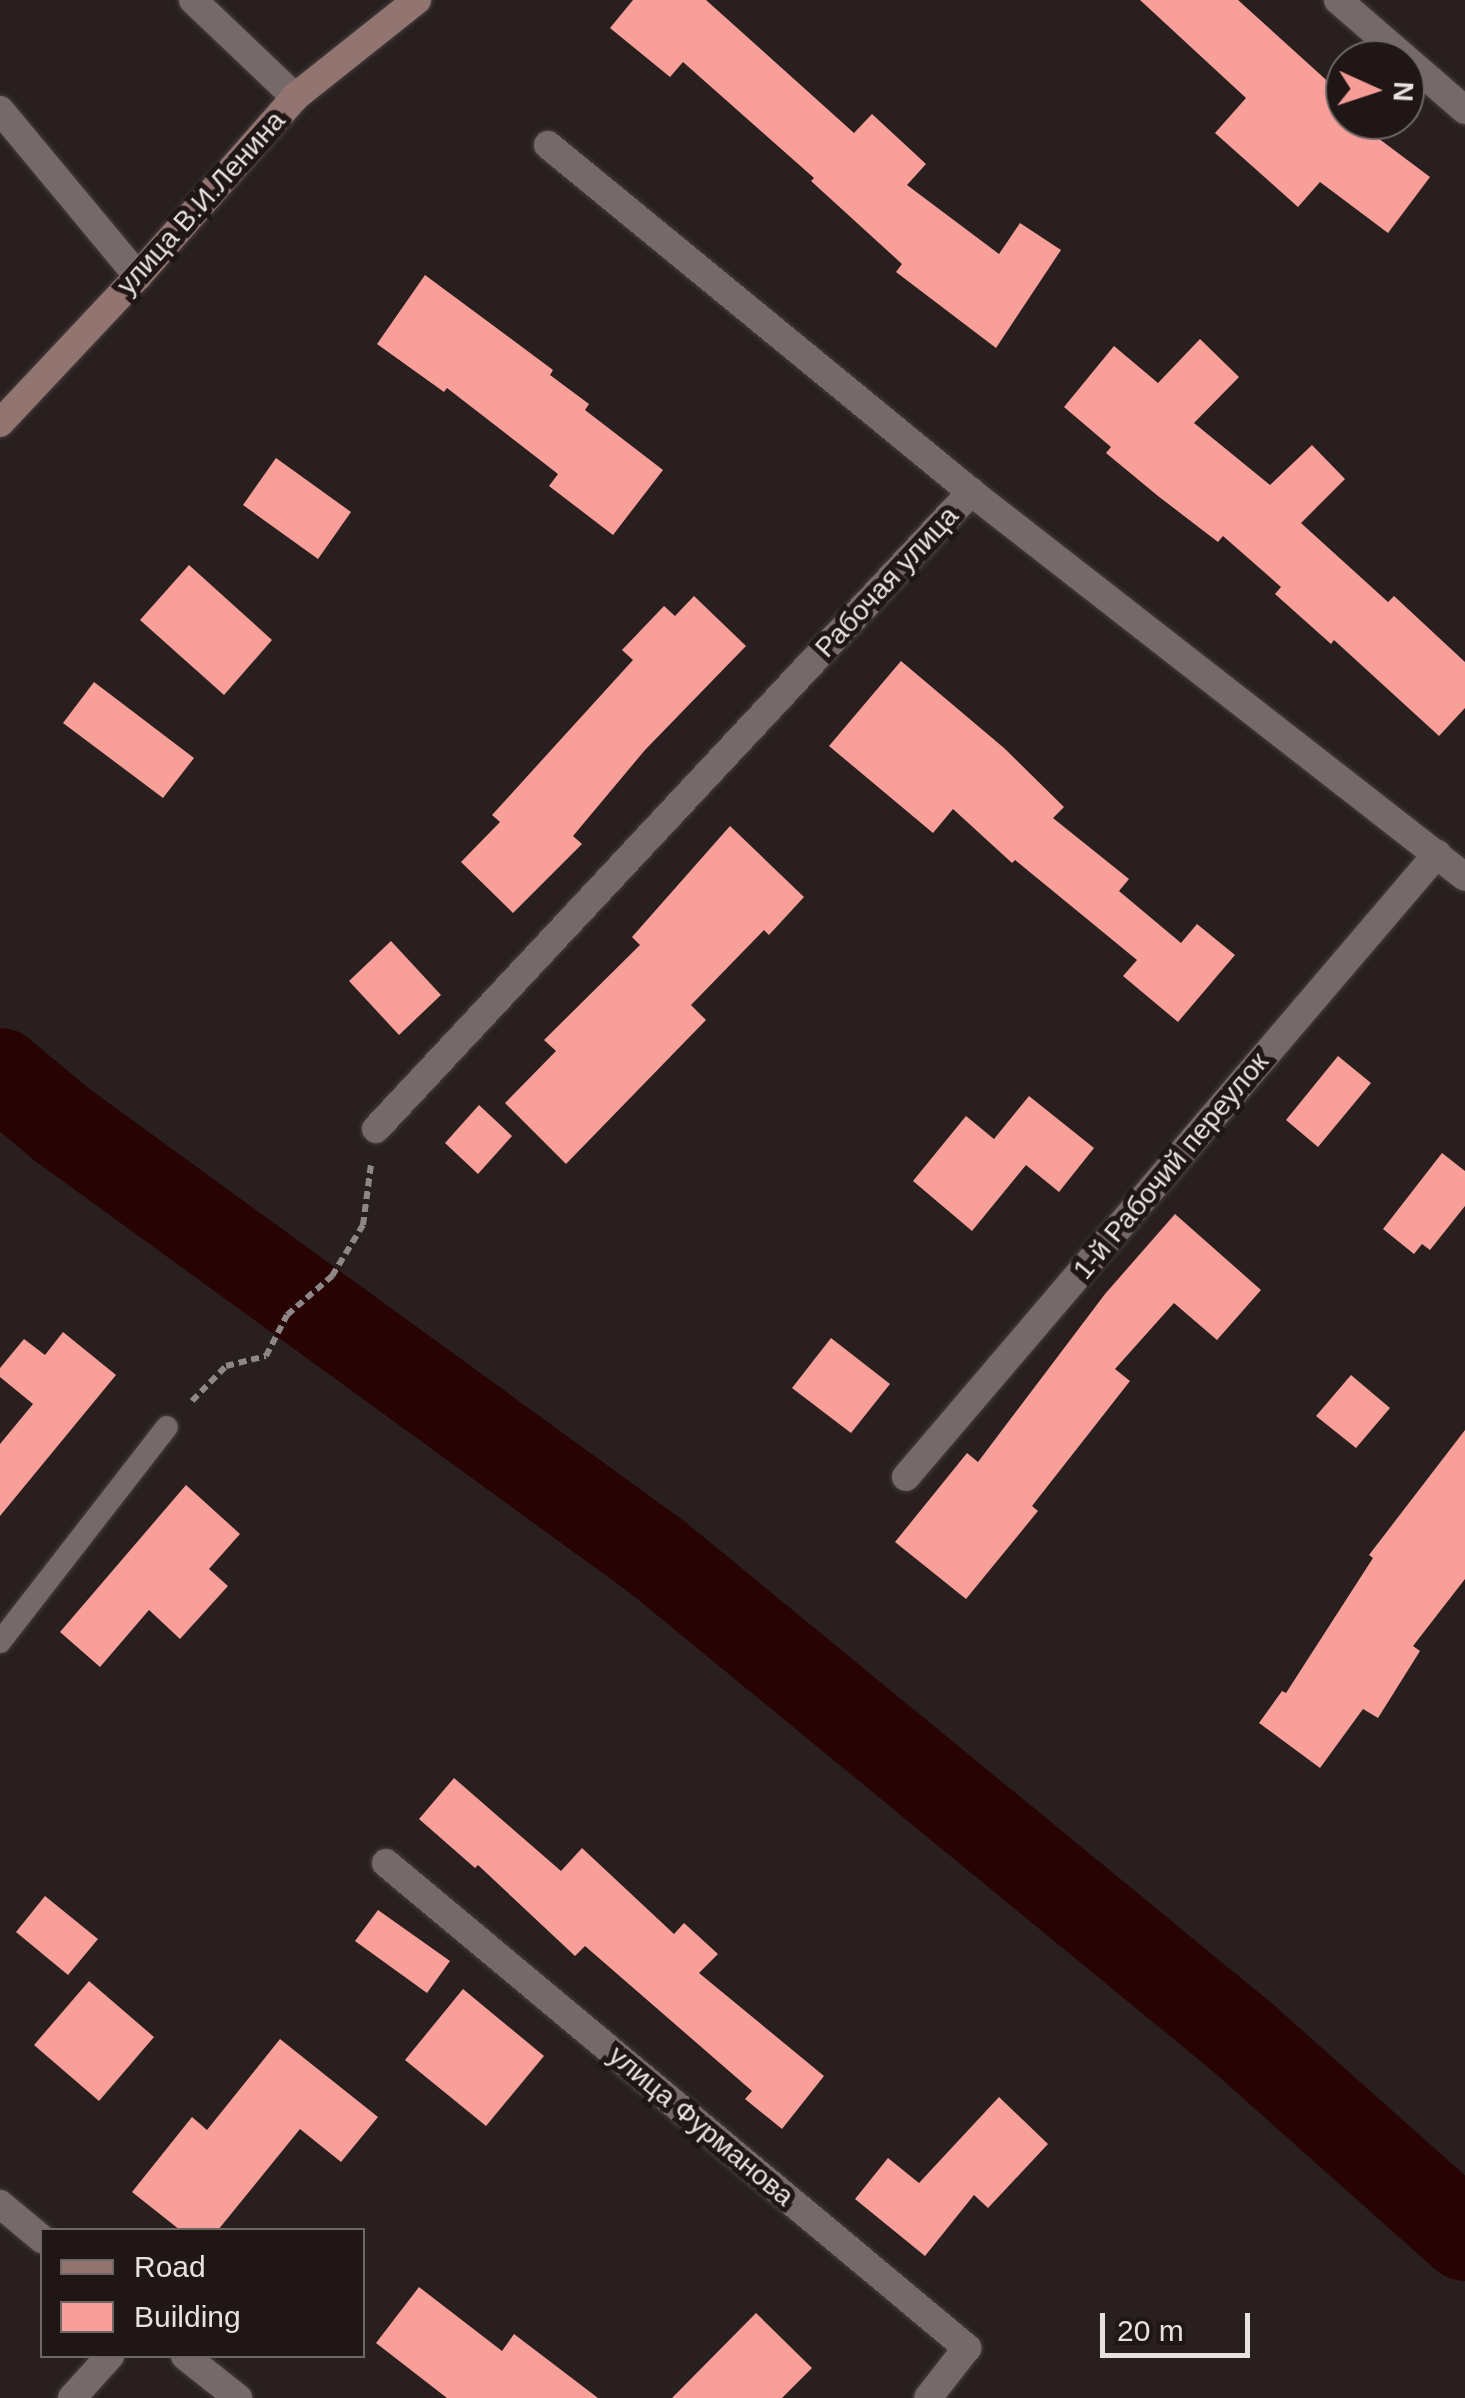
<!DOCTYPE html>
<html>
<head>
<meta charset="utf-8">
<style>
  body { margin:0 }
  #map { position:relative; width:1465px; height:2398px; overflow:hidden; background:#291f1f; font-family:Arial,sans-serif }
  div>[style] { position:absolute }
  .river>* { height:90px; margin:-45px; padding:0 45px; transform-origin:45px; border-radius:45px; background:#280304 }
  .building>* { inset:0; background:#f99f99 }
  .path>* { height:6px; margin-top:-3px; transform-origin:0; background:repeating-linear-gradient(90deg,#8f8787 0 8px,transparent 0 13px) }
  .roads { filter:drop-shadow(0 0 2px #453d3c) drop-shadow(0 0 2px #453d3c) }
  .service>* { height:22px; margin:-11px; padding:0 11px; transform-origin:11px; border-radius:11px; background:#756a69 }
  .minor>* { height:28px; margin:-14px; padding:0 14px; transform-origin:14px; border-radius:14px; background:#756a69 }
  .secondary>* { height:28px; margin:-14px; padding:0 14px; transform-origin:14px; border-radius:14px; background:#927471 }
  span { translate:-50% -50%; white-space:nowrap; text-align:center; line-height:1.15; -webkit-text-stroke:10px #1f1615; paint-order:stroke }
  .street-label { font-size:28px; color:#e8e1e1 }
  .legend { position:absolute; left:40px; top:2228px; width:325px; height:130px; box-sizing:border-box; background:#1f1615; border:2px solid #6f6767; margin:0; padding:12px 18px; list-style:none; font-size:30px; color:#e8e1e1 }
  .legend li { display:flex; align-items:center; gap:20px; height:50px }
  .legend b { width:50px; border:2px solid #6f6767 }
  .north { position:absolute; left:1325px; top:40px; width:100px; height:100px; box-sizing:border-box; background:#1f1615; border:2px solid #6f6767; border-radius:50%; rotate:93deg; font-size:28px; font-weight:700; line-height:40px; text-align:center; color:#e8e1e1 }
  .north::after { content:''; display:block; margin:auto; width:35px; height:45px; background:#f59c96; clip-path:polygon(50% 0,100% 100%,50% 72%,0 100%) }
  .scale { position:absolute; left:1100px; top:2313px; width:150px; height:45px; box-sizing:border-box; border:5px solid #e8e1e1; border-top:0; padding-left:12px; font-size:30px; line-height:35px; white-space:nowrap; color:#e8e1e1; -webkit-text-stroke:8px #1f1615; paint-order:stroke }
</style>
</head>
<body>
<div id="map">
  <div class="river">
    <div style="left:0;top:1073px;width:80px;rotate:39.9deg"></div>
    <div style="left:61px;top:1124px;width:737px;rotate:36deg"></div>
    <div style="left:657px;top:1557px;width:757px;rotate:39.37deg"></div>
    <div style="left:1242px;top:2037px;width:299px;rotate:41.7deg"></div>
  </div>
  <div class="building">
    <div style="clip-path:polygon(633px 0,706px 0,854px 133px,872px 114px,926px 164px,907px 185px,999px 254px,1020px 223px,1061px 250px,996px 348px,896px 272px,902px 264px,811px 181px,814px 178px,683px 62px,670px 77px,610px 28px)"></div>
    <div style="clip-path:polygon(1140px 0,1238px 0,1345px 97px,1345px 120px,1373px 122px,1366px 129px,1430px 177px,1388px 233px,1320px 182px,1298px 207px,1215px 133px,1246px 98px)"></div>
    <div style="clip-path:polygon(425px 275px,553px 370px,550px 375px,589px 404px,585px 410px,663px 470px,613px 535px,549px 486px,558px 474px,447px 388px,444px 392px,377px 344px)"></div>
    <div style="clip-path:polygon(1200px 339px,1239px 377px,1194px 423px,1270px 485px,1312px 445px,1345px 479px,1301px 523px,1388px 602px,1394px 596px,1465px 662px,1465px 708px,1439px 736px,1334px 640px,1331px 644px,1275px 594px,1281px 587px,1223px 536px,1218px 542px,1158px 496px,1106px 453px,1111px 447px,1064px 407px,1114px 346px,1158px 383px)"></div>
    <div style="clip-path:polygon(276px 458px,351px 512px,318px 559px,243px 505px)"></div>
    <div style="clip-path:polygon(189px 565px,272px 640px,224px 695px,140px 620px)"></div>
    <div style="clip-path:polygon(694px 596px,746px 646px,645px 750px,573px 836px,582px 844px,513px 913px,461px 862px,500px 822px,492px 815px,633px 660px,622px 650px,664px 606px,675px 616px)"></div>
    <div style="clip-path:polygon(901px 661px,1004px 748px,1064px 807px,1053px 818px,1129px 879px,1119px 891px,1181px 943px,1197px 924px,1235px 955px,1178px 1022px,1123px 976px,1137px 960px,1015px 860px,1012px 863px,953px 809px,933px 833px,829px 746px)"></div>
    <div style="clip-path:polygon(94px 682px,194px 758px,163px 798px,63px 723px)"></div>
    <div style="clip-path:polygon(730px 826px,804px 897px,769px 935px,764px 930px,691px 1005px,706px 1020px,566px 1164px,505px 1103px,556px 1051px,544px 1040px,640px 945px,632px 937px)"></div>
    <div style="clip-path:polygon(391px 941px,441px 995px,399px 1035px,349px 981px)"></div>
    <div style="clip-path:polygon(1338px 1056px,1371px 1083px,1318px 1147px,1286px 1120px)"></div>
    <div style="clip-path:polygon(1029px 1096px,1094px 1148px,1059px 1192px,1026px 1165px,972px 1231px,913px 1181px,966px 1116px,994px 1139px)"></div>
    <div style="clip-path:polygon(479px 1105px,512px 1136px,478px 1174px,445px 1143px)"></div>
    <div style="clip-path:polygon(1442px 1153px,1465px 1171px,1465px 1206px,1430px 1250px,1422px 1244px,1414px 1254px,1383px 1229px)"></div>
    <div style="clip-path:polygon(1175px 1214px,1261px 1290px,1217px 1340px,1174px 1303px,1115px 1369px,1130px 1381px,1032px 1506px,1038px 1511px,966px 1599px,895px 1542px,967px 1453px,978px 1462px,1105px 1294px)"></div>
    <div style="clip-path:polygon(63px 1332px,116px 1375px,0 1516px,0 1444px,33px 1404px,0 1377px,0 1368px,24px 1339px,45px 1355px)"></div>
    <div style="clip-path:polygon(831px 1338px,890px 1384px,851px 1433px,792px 1388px)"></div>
    <div style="clip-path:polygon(1351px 1375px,1390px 1408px,1356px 1448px,1316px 1416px)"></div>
    <div style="clip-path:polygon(1465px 1430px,1465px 1579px,1413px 1646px,1420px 1651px,1378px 1718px,1363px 1709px,1320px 1768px,1259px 1723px,1282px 1691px,1286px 1693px,1373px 1558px,1369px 1555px)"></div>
    <div style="clip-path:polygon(186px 1485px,240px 1534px,209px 1569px,228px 1586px,180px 1639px,149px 1610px,100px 1667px,60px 1632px)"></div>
    <div style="clip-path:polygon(454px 1778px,561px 1871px,582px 1848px,674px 1934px,684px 1923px,718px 1954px,699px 1973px,824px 2076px,782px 2129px,745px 2099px,752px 2091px,585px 1946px,575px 1956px,478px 1865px,475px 1868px,419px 1819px)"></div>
    <div style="clip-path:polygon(45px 1896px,98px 1939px,68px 1975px,16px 1932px)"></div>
    <div style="clip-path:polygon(378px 1910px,450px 1961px,427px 1993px,355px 1941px)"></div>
    <div style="clip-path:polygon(89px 1981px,154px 2037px,99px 2101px,34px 2045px)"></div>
    <div style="clip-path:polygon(463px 1989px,544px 2056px,486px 2126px,405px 2060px)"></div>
    <div style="clip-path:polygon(280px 2039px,378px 2117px,341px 2162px,300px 2129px,218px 2230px,180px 2230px,132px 2192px,192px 2117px,207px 2130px)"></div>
    <div style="clip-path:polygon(999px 2097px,1048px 2144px,988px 2208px,974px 2195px,925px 2256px,855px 2199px,888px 2158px,919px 2183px)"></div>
    <div style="clip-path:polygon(419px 2287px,502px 2351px,514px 2334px,598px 2398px,447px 2398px,376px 2343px)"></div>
    <div style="clip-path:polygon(756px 2313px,812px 2368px,782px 2398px,672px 2398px)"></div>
  </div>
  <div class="path">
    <div style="left:192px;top:1401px;width:49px;rotate:-45.8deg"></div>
    <div style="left:226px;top:1366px;width:41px;rotate:-14deg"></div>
    <div style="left:266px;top:1356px;width:46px;rotate:-62.9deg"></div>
    <div style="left:287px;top:1315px;width:60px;rotate:-40.9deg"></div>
    <div style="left:332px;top:1276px;width:60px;rotate:-58.7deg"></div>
    <div style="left:363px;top:1225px;width:62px;rotate:-82.5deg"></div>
  </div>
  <div class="roads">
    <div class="service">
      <div style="left:0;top:1642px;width:272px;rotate:-52.2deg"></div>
    </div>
    <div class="minor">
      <div style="left:193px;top:0;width:141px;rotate:43.6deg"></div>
      <div style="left:1338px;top:0;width:168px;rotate:40.9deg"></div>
      <div style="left:0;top:110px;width:216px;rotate:50.3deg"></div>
      <div style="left:548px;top:145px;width:547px;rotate:39.36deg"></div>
      <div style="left:376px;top:1129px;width:872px;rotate:-46.95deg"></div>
      <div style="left:971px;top:492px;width:626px;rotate:37.93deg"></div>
      <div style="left:906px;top:1477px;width:819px;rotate:-49.56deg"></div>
      <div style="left:386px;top:1863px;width:757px;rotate:39.85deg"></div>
      <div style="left:967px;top:2348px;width:63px;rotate:128deg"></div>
      <div style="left:0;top:2204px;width:55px;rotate:39.8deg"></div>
      <div style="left:185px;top:2356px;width:68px;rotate:38.4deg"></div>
      <div style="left:72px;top:2398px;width:57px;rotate:-47.9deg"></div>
    </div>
    <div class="secondary">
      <div style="left:0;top:423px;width:202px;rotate:-46.8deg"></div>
      <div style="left:138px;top:276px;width:238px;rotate:-48.7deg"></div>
      <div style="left:295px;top:97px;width:156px;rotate:-38.5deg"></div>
    </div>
  </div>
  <div class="street-label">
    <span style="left:201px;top:203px;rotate:-48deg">улица В.И.Ленина</span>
    <span style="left:887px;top:582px;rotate:-47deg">Рабочая улица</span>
    <span style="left:1171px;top:1166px;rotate:-50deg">1-й Рабочий переулок</span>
    <span style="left:701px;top:2126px;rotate:40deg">улица Фурманова</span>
  </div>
  <ul class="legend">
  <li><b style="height:12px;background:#927471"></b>Road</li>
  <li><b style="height:28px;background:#f99f99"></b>Building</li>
  </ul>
  <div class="north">N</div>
  <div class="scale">20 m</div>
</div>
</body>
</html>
